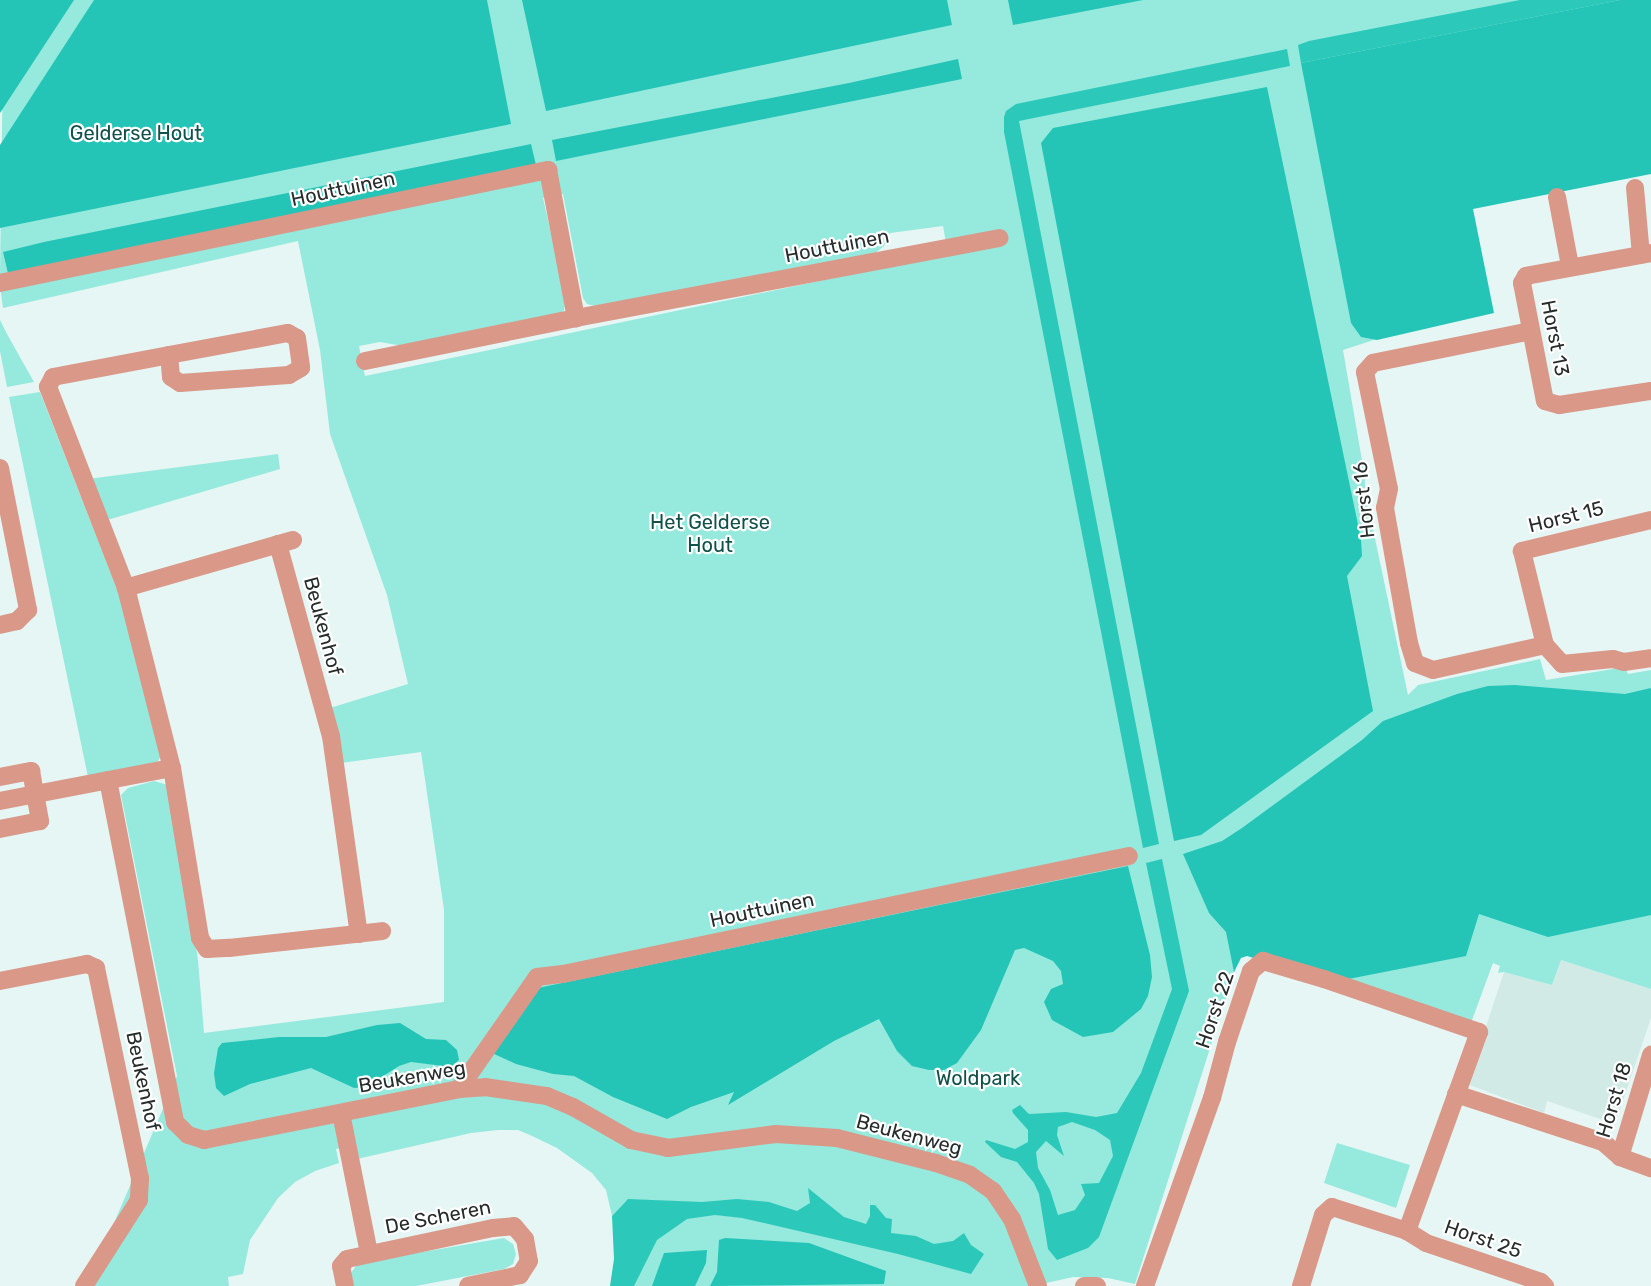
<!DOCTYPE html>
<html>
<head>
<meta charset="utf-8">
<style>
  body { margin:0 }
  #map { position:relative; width:1651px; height:1286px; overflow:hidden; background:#e6f6f4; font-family:Rubik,sans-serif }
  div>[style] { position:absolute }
  .built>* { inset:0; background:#d2eae6 }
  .green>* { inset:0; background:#96e9dd }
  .forest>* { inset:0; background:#24c5b6 }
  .water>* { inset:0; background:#2cc9ba }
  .street>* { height:18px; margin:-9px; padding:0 9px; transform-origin:9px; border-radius:9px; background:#da9889 }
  span { translate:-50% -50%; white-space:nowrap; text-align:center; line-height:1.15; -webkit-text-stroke:4.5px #fff; paint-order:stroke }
  .park-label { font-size:20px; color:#12514a }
  .street-label { font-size:20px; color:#272d2c }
</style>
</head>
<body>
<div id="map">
  <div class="built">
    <div style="clip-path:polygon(1561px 960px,1651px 989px,1651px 1018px,1615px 1124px,1547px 1101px,1544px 1113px,1467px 1084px,1504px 972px,1552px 985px)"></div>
  </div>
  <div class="green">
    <div style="clip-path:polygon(evenodd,0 0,1651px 0,1460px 202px,1481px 305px,1343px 350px,1365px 478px,1365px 491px,1408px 695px,1418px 685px,1540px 659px,1546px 680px,1625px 667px,1628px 674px,1651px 670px,1651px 989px,1561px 960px,1552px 985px,1504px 972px,1498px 973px,1500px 966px,1493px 963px,1468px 1031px,1254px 951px,1240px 954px,1135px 1284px,1108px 1278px,1073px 1277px,1033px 1286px,622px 1286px,626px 1201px,612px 1216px,606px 1190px,592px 1173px,557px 1148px,530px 1135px,518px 1130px,498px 1130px,471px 1133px,357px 1159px,355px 1145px,336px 1149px,339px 1163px,315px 1171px,295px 1182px,278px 1198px,250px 1240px,243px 1274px,228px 1277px,229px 1286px,87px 1286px,177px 1076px,121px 795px,128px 788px,154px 781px,171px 786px,198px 960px,204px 1033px,444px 1002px,444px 910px,421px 752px,341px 763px,330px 708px,408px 684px,387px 595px,330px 434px,320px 350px,298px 241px,3px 308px,0 286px,12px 284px,3px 253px,8px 274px,0 275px,3px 57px,0 0,563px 194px,583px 298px,587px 304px,595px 306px,874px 254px,884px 246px,890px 233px,943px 226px,948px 254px,365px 376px,359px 346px,380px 342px,403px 346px,560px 315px,564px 310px,566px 299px,543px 198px,563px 194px)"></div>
    <div style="clip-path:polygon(0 320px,7px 334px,34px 382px,7px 387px,0 351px)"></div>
    <div style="clip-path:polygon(40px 392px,122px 602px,164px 752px,156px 764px,88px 777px,9px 397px)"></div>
    <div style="clip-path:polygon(278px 454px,280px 469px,104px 521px,88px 479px)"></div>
    <div style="clip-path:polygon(1337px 1143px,1410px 1165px,1396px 1208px,1324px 1183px)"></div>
    <div style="clip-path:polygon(504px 1238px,513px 1244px,516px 1254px,513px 1264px,504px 1269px,416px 1286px,354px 1286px,351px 1273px,358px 1263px)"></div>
  </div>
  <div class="forest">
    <div style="clip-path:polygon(0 0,74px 0,0 113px)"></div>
    <div style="clip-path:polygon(94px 0,487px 0,511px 124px,0 228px,0 145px)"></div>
    <div style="clip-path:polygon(522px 0,947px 0,952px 25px,546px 111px)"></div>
    <div style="clip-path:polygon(1008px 0,1143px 0,1013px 25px)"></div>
    <div style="clip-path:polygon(1620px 0,1651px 0,1651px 174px,1473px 209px,1494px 313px,1377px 340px,1361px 337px,1351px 323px,1301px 63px)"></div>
    <div style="clip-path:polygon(958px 59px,962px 79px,556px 161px,552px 140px,849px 83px)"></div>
    <div style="clip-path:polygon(1267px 87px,1361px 539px,1362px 556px,1347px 576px,1373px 711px,1201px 835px,1174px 841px,1041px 143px,1053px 128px)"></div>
    <div style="clip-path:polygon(531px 144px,536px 165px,8px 274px,3px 252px,44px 242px)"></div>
    <div style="clip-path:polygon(1515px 685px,1625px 694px,1651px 688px,1651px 915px,1548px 937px,1479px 914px,1466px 956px,1333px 982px,1247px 956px,1241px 958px,1234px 972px,1226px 932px,1209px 913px,1183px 854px,1222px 841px,1242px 828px,1362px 740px,1383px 721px,1457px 694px,1488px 686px)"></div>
    <div style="clip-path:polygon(1128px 866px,1150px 955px,1152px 977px,1148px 996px,1141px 1009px,1113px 1032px,1083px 1037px,1052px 1020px,1044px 1002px,1051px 989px,1063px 984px,1061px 971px,1053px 961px,1024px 948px,1015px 950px,981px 1030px,957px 1063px,944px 1070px,929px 1070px,912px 1066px,897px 1051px,879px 1019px,834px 1041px,728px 1105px,734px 1092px,691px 1107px,667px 1119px,613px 1097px,574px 1076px,553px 1074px,516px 1064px,492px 1053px,533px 989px)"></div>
    <div style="clip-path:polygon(400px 1023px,426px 1039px,446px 1040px,457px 1050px,459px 1060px,451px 1067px,411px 1062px,399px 1066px,366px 1087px,354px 1088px,311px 1068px,250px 1084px,224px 1096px,216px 1088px,214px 1073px,218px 1048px,222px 1043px,279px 1037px,326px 1037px,377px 1025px)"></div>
    <div style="clip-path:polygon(725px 1238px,809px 1243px,886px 1271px,884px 1284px,710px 1286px,717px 1272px,719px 1240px)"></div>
    <div style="clip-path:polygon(707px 1250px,706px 1263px,695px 1286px,652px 1286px,664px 1253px)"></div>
  </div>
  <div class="water">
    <div style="clip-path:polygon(1520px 0,1620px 0,1301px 63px,1298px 45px,1309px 41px)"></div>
    <div style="clip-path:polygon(1287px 49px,1290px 66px,1019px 121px,1159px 844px,1143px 848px,1004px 132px,1004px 117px,1006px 111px,1016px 104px)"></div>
    <div style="clip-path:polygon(evenodd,1162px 859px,1189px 991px,1099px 1237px,1088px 1248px,1057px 1260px,1048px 1249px,1039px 1194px,1034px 1183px,1017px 1162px,1001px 1157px,985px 1142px,986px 1140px,1015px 1149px,1028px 1142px,1028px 1130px,1013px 1113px,1012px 1110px,1020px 1105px,1029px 1114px,1066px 1112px,1096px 1117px,1117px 1113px,1141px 1073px,1172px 989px,1146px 863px,1162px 859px,1072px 1122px,1095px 1130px,1110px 1140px,1113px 1156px,1099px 1183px,1081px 1184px,1085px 1195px,1075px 1210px,1058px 1215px,1050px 1190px,1038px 1168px,1036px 1152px,1046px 1141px,1064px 1156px,1057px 1135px,1058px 1127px,1072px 1122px)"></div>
    <div style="clip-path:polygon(808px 1188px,844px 1217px,866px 1224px,870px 1216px,870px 1205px,875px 1205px,886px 1218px,892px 1219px,891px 1233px,916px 1236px,934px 1244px,953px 1241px,964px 1233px,971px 1245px,984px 1254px,971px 1274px,898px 1254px,742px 1218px,715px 1215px,687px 1219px,657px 1240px,634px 1286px,610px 1286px,614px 1259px,612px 1216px,628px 1199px,702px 1202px,737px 1199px,769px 1202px,797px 1211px,810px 1203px)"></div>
  </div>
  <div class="street">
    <div style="left:1635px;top:188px;width:67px;rotate:84.9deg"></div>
    <div style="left:1557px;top:197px;width:70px;rotate:79.3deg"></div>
    <div style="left:1651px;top:253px;width:127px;rotate:169.6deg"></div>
    <div style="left:1526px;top:276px;width:8px;rotate:120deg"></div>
    <div style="left:1522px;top:283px;width:120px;rotate:79deg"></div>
    <div style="left:1545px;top:401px;width:15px;rotate:16deg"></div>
    <div style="left:1559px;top:405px;width:93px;rotate:-8.7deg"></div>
    <div style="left:0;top:283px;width:560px;rotate:-11.65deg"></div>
    <div style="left:548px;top:170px;width:151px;rotate:79.3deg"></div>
    <div style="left:1531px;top:331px;width:161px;rotate:168.6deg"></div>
    <div style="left:1373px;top:363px;width:12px;rotate:132deg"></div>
    <div style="left:1365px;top:372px;width:119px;rotate:78.4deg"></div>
    <div style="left:1389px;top:489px;width:19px;rotate:102deg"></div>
    <div style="left:1385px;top:508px;width:137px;rotate:79.9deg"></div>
    <div style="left:1409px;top:643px;width:21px;rotate:73deg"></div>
    <div style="left:1415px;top:663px;width:19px;rotate:21deg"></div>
    <div style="left:1433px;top:670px;width:115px;rotate:-12.6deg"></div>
    <div style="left:365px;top:361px;width:215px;rotate:-11.5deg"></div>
    <div style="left:576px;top:318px;width:431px;rotate:-10.7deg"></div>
    <div style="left:0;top:468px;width:145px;rotate:78.8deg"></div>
    <div style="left:28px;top:610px;width:16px;rotate:135deg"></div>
    <div style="left:17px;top:621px;width:17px;rotate:167deg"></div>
    <div style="left:1651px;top:520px;width:133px;rotate:166.5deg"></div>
    <div style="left:1522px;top:551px;width:97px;rotate:76.3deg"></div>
    <div style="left:1545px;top:645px;width:25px;rotate:48deg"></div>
    <div style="left:1562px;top:664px;width:51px;rotate:-5.6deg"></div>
    <div style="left:1613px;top:659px;width:11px;rotate:15deg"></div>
    <div style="left:1624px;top:662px;width:27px;rotate:-8deg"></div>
    <div style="left:293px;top:540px;width:174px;rotate:164deg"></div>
    <div style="left:126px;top:588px;width:186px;rotate:75.7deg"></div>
    <div style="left:172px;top:768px;width:172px;rotate:80.6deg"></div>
    <div style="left:200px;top:938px;width:13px;rotate:58deg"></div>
    <div style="left:207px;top:949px;width:22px;rotate:-3deg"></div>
    <div style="left:229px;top:948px;width:154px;rotate:-6.3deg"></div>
    <div style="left:278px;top:544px;width:199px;rotate:74.6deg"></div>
    <div style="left:331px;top:736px;width:200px;rotate:82deg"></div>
    <div style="left:126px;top:588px;width:216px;rotate:-111.2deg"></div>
    <div style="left:48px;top:387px;width:11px;rotate:-63deg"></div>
    <div style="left:53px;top:377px;width:118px;rotate:-10.7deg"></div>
    <div style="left:169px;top:355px;width:121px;rotate:-10.5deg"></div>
    <div style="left:288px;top:333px;width:10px;rotate:29deg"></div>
    <div style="left:297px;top:338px;width:30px;rotate:82deg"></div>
    <div style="left:301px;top:368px;width:14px;rotate:150deg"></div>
    <div style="left:289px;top:375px;width:109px;rotate:175.8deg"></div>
    <div style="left:180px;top:383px;width:11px;rotate:-146deg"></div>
    <div style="left:171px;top:377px;width:22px;rotate:-95deg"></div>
    <div style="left:0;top:777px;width:32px;rotate:-11deg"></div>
    <div style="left:31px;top:771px;width:51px;rotate:79.8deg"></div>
    <div style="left:40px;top:821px;width:41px;rotate:168.7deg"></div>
    <div style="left:108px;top:780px;width:349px;rotate:78.9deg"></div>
    <div style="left:175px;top:1122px;width:18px;rotate:45deg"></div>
    <div style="left:188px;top:1135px;width:17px;rotate:17deg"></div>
    <div style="left:204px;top:1140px;width:260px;rotate:-11.3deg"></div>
    <div style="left:459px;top:1089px;width:26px;rotate:-4deg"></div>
    <div style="left:485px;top:1087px;width:63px;rotate:8.3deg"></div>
    <div style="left:547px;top:1096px;width:28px;rotate:23deg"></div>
    <div style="left:573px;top:1107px;width:67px;rotate:29.6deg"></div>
    <div style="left:631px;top:1140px;width:38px;rotate:12deg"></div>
    <div style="left:668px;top:1148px;width:109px;rotate:-7.4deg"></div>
    <div style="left:776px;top:1134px;width:61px;rotate:3.8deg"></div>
    <div style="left:837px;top:1138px;width:102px;rotate:14.2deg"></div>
    <div style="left:936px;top:1163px;width:36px;rotate:19deg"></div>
    <div style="left:970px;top:1175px;width:28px;rotate:35deg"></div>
    <div style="left:993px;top:1191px;width:34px;rotate:56deg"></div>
    <div style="left:1012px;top:1219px;width:72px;rotate:68.8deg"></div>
    <div style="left:0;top:801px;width:175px;rotate:-10.9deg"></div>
    <div style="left:0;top:981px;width:89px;rotate:-11.1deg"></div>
    <div style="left:87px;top:964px;width:10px;rotate:24deg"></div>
    <div style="left:96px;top:968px;width:215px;rotate:78.2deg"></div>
    <div style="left:140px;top:1178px;width:22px;rotate:93deg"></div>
    <div style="left:139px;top:1200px;width:102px;rotate:122.6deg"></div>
    <div style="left:459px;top:1089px;width:136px;rotate:-55.1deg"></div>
    <div style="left:537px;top:977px;width:26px;rotate:-7deg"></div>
    <div style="left:563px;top:974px;width:578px;rotate:-11.78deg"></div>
    <div style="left:1456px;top:1094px;width:155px;rotate:18.1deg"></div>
    <div style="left:1603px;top:1142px;width:23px;rotate:41deg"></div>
    <div style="left:1620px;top:1157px;width:33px;rotate:20deg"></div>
    <div style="left:341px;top:1113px;width:143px;rotate:78.7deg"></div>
    <div style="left:1620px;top:1157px;width:107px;rotate:-73.1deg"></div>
    <div style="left:345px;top:1286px;width:20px;rotate:-101deg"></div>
    <div style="left:341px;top:1266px;width:9px;rotate:-49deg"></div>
    <div style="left:347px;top:1259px;width:149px;rotate:-12deg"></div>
    <div style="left:493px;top:1228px;width:21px;rotate:-5deg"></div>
    <div style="left:514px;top:1226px;width:17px;rotate:50deg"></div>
    <div style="left:525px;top:1239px;width:22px;rotate:80deg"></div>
    <div style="left:529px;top:1261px;width:17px;rotate:123deg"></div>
    <div style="left:520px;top:1275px;width:53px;rotate:168.1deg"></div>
    <div style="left:1084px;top:1286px;width:13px"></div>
    <div style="left:1145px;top:1286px;width:200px;rotate:-70.4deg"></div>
    <div style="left:1212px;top:1098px;width:58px;rotate:-75deg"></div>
    <div style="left:1227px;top:1042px;width:75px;rotate:-71.3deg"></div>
    <div style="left:1251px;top:971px;width:16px;rotate:-40deg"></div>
    <div style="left:1263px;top:961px;width:64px;rotate:16.4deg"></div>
    <div style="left:1324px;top:979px;width:164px;rotate:18.9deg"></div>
    <div style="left:1479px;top:1032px;width:212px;rotate:109.9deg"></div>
    <div style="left:1301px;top:1286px;width:74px;rotate:-72.8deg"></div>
    <div style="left:1323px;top:1215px;width:12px;rotate:-42deg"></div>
    <div style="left:1332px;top:1207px;width:79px;rotate:17.7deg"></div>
    <div style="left:1407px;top:1231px;width:22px;rotate:32deg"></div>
    <div style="left:1426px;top:1243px;width:121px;rotate:18.7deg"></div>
    <div style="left:1541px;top:1282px;width:6px;rotate:45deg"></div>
  </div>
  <div class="park-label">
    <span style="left:136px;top:133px">Gelderse Hout</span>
    <span style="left:710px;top:534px">Het Gelderse<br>Hout</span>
    <span style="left:978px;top:1078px">Woldpark</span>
  </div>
  <div class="street-label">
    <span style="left:343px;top:189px;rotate:-12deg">Houttuinen</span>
    <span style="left:837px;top:246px;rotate:-11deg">Houttuinen</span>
    <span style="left:1555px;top:338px;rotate:79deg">Horst 13</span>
    <span style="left:1364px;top:500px;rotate:-96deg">Horst 16</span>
    <span style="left:1566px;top:517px;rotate:-14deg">Horst 15</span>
    <span style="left:323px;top:626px;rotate:75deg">Beukenhof</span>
    <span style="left:762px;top:910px;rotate:-12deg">Houttuinen</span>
    <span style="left:1215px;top:1010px;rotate:-71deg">Horst 22</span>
    <span style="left:412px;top:1077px;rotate:-10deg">Beukenweg</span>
    <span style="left:143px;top:1081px;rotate:78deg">Beukenhof</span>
    <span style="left:1614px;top:1100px;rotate:-73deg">Horst 18</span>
    <span style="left:909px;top:1135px;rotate:15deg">Beukenweg</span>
    <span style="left:438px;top:1217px;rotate:-11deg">De Scheren</span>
    <span style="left:1483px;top:1239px;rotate:19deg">Horst 25</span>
  </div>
</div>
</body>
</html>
